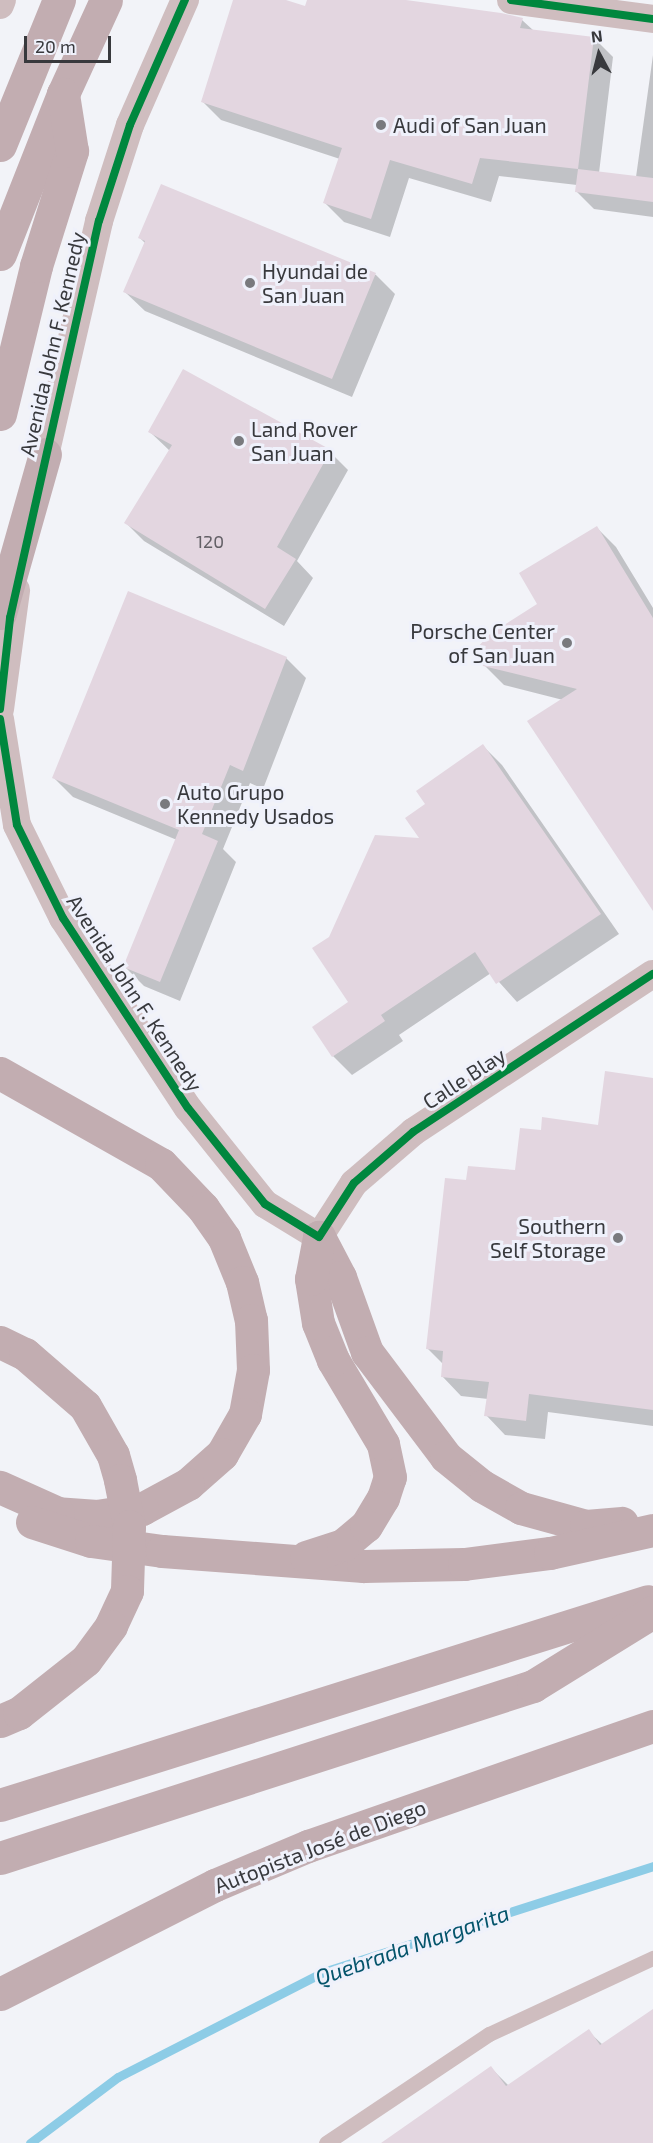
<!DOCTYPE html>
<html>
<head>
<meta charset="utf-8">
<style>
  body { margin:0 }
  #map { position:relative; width:653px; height:2143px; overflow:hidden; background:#f2f3f8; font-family:"Exo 2",sans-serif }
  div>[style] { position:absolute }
  .shadow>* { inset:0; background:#0003 }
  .stream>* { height:9px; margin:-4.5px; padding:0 4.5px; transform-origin:4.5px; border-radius:4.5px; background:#8dcce6 }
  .building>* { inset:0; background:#e3d6e0 }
  .lane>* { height:15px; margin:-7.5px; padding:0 7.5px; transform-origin:7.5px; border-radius:7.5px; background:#cfbdbf }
  .street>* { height:28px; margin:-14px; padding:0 14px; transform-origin:14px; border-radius:14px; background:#cfbdbf }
  .highway>* { height:33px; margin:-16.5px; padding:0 16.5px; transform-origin:16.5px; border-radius:16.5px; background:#c2adb1 }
  .highway-bridge>* { height:33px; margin:-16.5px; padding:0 16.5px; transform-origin:16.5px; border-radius:16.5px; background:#c2adb1 }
  .cycleway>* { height:8px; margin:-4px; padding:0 4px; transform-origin:4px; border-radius:4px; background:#00873e }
  .dots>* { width:16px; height:16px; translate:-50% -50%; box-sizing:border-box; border:3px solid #eff1fb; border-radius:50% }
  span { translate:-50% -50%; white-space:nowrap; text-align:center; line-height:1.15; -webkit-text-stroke:6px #eff1fb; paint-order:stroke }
  .number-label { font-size:18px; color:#636066 }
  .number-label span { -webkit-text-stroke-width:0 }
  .poi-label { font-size:21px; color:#38393d }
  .left { translate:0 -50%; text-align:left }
  .right { translate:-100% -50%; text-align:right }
  .street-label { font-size:21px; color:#38393d }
  .water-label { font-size:22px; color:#04546b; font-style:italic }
  .north { position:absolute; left:569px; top:24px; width:60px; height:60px; -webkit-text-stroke:4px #eff1fb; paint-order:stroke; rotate:353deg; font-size:16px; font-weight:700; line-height:24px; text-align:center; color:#38393d }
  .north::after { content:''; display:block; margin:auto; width:21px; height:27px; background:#38393d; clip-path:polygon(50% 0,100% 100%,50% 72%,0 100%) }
  .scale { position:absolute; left:24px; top:36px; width:87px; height:27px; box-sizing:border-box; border:3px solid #38393d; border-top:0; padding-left:8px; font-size:18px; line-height:21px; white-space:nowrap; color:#38393d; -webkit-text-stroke:4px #eff1fb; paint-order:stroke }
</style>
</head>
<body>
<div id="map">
  <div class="shadow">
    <div style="clip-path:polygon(235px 0,281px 0,306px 8px,308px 0,395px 0,522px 20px,534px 31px,594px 38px,613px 57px,599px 173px,636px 177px,653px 55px,653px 217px,594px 209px,576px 191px,577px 185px,499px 176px,491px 202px,409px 178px,390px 237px,344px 222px,325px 203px,340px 159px,221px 120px,202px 101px)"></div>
    <div style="clip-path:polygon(162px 186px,376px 275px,395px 294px,352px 397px,145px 311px,125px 292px,145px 243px,140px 238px)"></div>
    <div style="clip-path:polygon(184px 371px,330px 452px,348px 470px,297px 561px,313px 578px,284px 626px,144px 541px,126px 523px,170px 451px,150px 432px)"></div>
    <div style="clip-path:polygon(597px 528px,616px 547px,653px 608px,653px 909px,563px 700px,504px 685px,484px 665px,539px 605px)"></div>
    <div style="clip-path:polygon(286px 658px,306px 678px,263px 789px,250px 783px,223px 849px,236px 862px,180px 1001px,144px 986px,125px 967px,177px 840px,73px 797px,53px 777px)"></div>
    <div style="clip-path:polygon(483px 746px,502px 765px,619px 934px,517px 1002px,491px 973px,399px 1035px,403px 1041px,352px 1075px,333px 1056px,350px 1002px,331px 938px,422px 839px,427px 805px)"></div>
    <div style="clip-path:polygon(653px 1079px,653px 1426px,548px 1412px,545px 1439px,505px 1435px,486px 1415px,488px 1399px,461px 1396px,442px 1376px,443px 1364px,427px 1348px,467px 1181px,516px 1172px,542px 1132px,599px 1127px)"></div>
    <div style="clip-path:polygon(653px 2011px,653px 2143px,384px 2143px,491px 2068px,509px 2086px,588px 2031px,603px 2045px)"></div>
  </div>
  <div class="stream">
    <div style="left:30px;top:2143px;width:110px;rotate:-36.9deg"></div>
    <div style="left:118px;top:2077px;width:230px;rotate:-27.1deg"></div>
    <div style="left:323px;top:1972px;width:347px;rotate:-17.8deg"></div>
  </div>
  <div class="building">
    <div style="clip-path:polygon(233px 0,286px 0,305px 6px,307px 0,406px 0,501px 13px,523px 18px,520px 28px,594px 37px,578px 169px,480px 158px,472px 184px,390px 160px,371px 219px,323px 203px,342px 148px,201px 102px)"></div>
    <div style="clip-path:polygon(578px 169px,653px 178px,653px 202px,575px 192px)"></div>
    <div style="clip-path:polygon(161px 184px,376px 273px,332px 379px,123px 292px,145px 241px,138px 238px)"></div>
    <div style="clip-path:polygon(183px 369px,331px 450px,277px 547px,296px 559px,265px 609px,124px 523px,172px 445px,148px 432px)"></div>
    <div style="clip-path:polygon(597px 526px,653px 618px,653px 911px,527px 721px,577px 689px,483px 666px,474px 651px,490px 634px,537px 604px,519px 573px)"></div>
    <div style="clip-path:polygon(128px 591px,287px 657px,243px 771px,230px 765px,202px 834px,218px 841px,160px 982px,123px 967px,179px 830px,52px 778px)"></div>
    <div style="clip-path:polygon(483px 744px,601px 914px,496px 984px,475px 952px,381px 1015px,385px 1021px,332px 1057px,312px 1027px,348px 1002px,312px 948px,329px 937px,375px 835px,419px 838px,405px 818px,425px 804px,416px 791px)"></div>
    <div style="clip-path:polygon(605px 1071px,653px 1078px,653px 1410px,529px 1394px,526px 1421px,484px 1416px,489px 1382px,441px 1377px,443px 1351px,426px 1349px,445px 1178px,466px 1180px,468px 1166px,515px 1170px,520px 1128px,541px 1130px,542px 1117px,598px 1125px)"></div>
    <div style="clip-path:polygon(653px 2009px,653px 2143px,381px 2143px,491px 2066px,506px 2086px,589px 2029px,600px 2045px)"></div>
  </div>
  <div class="lane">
    <div style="left:326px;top:2143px;width:196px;rotate:-33.8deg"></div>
    <div style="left:489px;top:2034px;width:181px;rotate:-24.9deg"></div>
  </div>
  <div class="street">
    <div style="left:511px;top:0;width:143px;rotate:7.6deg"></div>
    <div style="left:0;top:5px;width:5px;rotate:-68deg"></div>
    <div style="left:40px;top:477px;width:263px;rotate:-77deg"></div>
    <div style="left:99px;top:221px;width:101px;rotate:-72.1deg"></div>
    <div style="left:130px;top:125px;width:137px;rotate:-66.3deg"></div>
    <div style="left:0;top:709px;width:120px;rotate:-82.3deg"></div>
    <div style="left:0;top:719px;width:107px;rotate:80.9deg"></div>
    <div style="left:17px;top:825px;width:104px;rotate:63.7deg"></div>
    <div style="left:63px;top:918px;width:227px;rotate:56.7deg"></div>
    <div style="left:188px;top:1108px;width:123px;rotate:51.3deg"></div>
    <div style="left:265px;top:1204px;width:63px;rotate:31.4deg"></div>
    <div style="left:319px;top:1237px;width:64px;rotate:-57.1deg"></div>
    <div style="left:354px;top:1183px;width:78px;rotate:-40.8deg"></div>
    <div style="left:413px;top:1132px;width:287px;rotate:-33.4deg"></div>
  </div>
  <div class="highway">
    <div style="left:0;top:145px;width:157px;rotate:-67.9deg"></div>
    <div style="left:0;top:254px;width:172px;rotate:-68.5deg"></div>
    <div style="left:63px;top:94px;width:103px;rotate:-65.4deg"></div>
    <div style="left:0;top:414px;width:152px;rotate:-76.3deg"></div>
    <div style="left:36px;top:266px;width:121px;rotate:-72.6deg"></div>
    <div style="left:72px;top:151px;width:58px;rotate:-99deg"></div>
    <div style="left:0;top:613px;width:165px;rotate:-74.2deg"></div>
    <div style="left:0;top:1073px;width:185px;rotate:29.5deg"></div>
    <div style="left:161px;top:1164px;width:61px;rotate:46.3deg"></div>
    <div style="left:203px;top:1208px;width:37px;rotate:55deg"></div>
    <div style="left:224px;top:1238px;width:48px;rotate:67.8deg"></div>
    <div style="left:242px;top:1282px;width:39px;rotate:77deg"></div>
    <div style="left:251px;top:1320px;width:50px;rotate:87.7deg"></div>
    <div style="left:253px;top:1370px;width:45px;rotate:100.3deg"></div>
    <div style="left:245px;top:1414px;width:46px;rotate:119.9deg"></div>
    <div style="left:222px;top:1454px;width:45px;rotate:138.6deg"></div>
    <div style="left:188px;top:1484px;width:52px;rotate:151.5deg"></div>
    <div style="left:142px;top:1509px;width:46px;rotate:171.2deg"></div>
    <div style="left:97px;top:1516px;width:39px;rotate:-176deg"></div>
    <div style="left:58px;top:1513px;width:64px;rotate:-155.9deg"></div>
    <div style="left:319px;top:1237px;width:45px;rotate:62.3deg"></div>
    <div style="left:340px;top:1277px;width:80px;rotate:70.2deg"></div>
    <div style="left:367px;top:1352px;width:131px;rotate:53deg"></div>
    <div style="left:446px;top:1457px;width:46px;rotate:38.9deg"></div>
    <div style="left:482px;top:1486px;width:45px;rotate:29.4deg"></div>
    <div style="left:521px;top:1508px;width:67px;rotate:15.5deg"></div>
    <div style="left:586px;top:1526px;width:36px;rotate:-5deg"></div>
    <div style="left:32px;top:1522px;width:62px;rotate:17.9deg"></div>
    <div style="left:91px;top:1541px;width:72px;rotate:8deg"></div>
    <div style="left:162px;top:1551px;width:202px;rotate:4.3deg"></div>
    <div style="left:363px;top:1566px;width:101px;rotate:-1.1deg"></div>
    <div style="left:464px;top:1564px;width:87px;rotate:-7.3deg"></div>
    <div style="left:550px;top:1553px;width:106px;rotate:-12.6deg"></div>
    <div style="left:306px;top:1557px;width:39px;rotate:-18deg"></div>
    <div style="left:343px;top:1545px;width:30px;rotate:-40deg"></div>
    <div style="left:366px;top:1526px;width:33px;rotate:-59deg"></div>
    <div style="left:383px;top:1498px;width:22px;rotate:-72deg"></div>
    <div style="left:390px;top:1477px;width:34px;rotate:-102deg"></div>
    <div style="left:383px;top:1444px;width:98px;rotate:-120.8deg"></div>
    <div style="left:333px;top:1360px;width:40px;rotate:-112deg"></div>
    <div style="left:318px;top:1323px;width:45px;rotate:-99deg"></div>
    <div style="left:311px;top:1279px;width:43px;rotate:-79.2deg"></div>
    <div style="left:0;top:1721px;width:21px;rotate:-23deg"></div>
    <div style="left:19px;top:1713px;width:85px;rotate:-38.3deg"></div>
    <div style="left:0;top:1805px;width:679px;rotate:-17.47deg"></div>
    <div style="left:0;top:1858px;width:560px;rotate:-17.88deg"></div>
    <div style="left:533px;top:1686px;width:141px;rotate:-31.7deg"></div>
    <div style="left:0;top:1994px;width:241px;rotate:-26.9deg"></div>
    <div style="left:215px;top:1885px;width:101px;rotate:-22.8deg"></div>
    <div style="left:308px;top:1846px;width:365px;rotate:-19.2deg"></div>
  </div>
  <div class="highway-bridge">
    <div style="left:0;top:1342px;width:28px;rotate:26deg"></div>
    <div style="left:25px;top:1354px;width:79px;rotate:40.9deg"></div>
    <div style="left:85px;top:1406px;width:56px;rotate:60.3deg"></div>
    <div style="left:113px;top:1455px;width:26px;rotate:74deg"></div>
    <div style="left:120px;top:1480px;width:47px;rotate:78.9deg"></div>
    <div style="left:129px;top:1526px;width:65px;rotate:91.8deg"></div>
    <div style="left:127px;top:1591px;width:38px;rotate:115deg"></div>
    <div style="left:111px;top:1626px;width:42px;rotate:126.3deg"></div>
  </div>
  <div class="cycleway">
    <div style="left:511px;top:0;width:143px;rotate:7.6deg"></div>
    <div style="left:0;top:709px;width:92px;rotate:-83.7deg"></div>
    <div style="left:10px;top:618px;width:407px;rotate:-77.4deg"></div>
    <div style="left:99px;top:221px;width:101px;rotate:-72.1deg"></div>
    <div style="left:130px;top:125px;width:137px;rotate:-66.3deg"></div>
    <div style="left:0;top:719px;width:107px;rotate:80.9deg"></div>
    <div style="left:17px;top:825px;width:104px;rotate:63.7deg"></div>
    <div style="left:63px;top:918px;width:227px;rotate:56.7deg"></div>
    <div style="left:188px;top:1108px;width:123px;rotate:51.3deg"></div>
    <div style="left:265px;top:1204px;width:63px;rotate:31.4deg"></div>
    <div style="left:319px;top:1237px;width:64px;rotate:-57.1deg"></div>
    <div style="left:354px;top:1183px;width:78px;rotate:-40.8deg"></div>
    <div style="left:413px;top:1132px;width:287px;rotate:-33.4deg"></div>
  </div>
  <div class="dots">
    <div style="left:381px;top:125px;background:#797a7e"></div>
    <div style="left:250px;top:283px;background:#797a7e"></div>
    <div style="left:239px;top:441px;background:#797a7e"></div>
    <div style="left:567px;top:643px;background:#797a7e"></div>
    <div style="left:165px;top:804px;background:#797a7e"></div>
    <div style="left:618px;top:1238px;background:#797a7e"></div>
  </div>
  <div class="number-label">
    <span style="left:210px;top:541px">120</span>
  </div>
  <div class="poi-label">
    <span class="left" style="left:393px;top:125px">Audi of San Juan</span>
    <span class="left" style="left:262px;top:283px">Hyundai de<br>San Juan</span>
    <span class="left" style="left:251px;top:441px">Land Rover<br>San Juan</span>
    <span class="right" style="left:555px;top:643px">Porsche Center<br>of San Juan</span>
    <span class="left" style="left:177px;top:804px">Auto Grupo<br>Kennedy Usados</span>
    <span class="right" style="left:606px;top:1238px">Southern<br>Self Storage</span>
  </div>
  <div class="street-label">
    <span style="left:52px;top:344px;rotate:-77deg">Avenida John F. Kennedy</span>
    <span style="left:135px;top:993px;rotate:57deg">Avenida John F. Kennedy</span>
    <span style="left:464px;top:1078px;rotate:-33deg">Calle Blay</span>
    <span style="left:320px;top:1846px;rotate:-21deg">Autopista José de Diego</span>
  </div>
  <div class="water-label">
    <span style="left:412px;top:1945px;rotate:-19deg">Quebrada Margarita</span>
  </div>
  <div class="north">N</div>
  <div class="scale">20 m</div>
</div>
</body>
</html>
